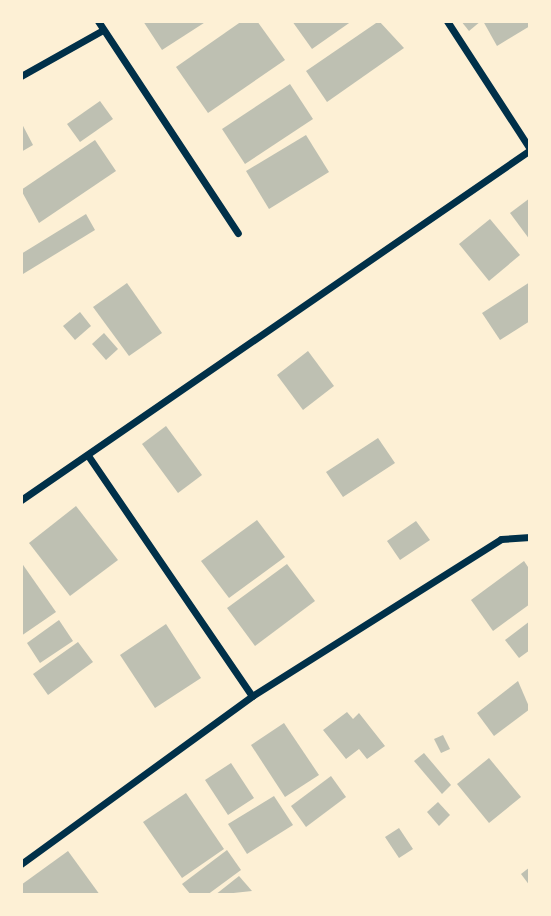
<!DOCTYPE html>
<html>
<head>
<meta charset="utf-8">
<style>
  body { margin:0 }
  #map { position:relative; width:551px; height:916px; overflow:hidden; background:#fdf0d5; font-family:Karla,sans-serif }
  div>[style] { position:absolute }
  .building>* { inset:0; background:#bec0b2 }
  .minor>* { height:7px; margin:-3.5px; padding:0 3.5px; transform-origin:3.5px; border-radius:3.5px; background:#003049 }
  span { translate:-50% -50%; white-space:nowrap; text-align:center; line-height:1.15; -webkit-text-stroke:6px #fdf0d5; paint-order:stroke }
  .frame { position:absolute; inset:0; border:23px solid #fdf0d5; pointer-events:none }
</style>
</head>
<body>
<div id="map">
  <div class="building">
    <div style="clip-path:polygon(143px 21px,207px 21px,162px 50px)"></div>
    <div style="clip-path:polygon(242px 21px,257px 21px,285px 60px,208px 113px,176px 67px)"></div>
    <div style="clip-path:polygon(292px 21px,352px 21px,312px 49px)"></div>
    <div style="clip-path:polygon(379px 21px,404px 48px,327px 102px,306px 71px)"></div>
    <div style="clip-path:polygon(461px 21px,481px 21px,469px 31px)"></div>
    <div style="clip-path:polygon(483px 21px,530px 21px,530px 26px,497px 46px)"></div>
    <div style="clip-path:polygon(290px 84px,313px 119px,245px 164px,222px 129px)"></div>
    <div style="clip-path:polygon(100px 101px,113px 119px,80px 142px,67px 124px)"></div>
    <div style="clip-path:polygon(21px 122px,33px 145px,21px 152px)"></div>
    <div style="clip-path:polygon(306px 135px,329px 172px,269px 209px,246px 171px)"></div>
    <div style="clip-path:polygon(95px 140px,116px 171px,39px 223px,21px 190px)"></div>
    <div style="clip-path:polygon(530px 198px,530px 240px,510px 213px)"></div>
    <div style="clip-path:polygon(86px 214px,95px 230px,23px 274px,21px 254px)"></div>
    <div style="clip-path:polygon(490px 219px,520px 255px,489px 281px,459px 244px)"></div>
    <div style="clip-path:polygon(530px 282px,530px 321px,500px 340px,482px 313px)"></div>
    <div style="clip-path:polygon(127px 283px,162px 333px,129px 356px,93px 307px)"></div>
    <div style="clip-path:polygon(80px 312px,91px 326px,75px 340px,63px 326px)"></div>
    <div style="clip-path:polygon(104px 333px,118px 349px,106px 360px,92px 344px)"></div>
    <div style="clip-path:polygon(308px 351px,334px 386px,303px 410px,277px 375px)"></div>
    <div style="clip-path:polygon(166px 426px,202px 475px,178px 493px,142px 444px)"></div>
    <div style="clip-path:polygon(378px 438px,395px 463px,343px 497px,326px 472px)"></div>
    <div style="clip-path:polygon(76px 506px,118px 560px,70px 596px,29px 543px)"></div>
    <div style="clip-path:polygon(257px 520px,285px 557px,229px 598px,201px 561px)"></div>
    <div style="clip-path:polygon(416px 521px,430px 540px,400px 560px,387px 541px)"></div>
    <div style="clip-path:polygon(524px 561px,530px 570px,530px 604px,493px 631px,471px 600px)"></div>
    <div style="clip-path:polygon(21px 562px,56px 612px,21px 636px)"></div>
    <div style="clip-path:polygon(287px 564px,315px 601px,255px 646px,227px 608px)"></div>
    <div style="clip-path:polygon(59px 620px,73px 641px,40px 663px,27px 643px)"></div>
    <div style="clip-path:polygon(530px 621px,530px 650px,519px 658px,505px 640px)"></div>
    <div style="clip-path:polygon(166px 624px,201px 678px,155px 708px,120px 655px)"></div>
    <div style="clip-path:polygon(78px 642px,93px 662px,48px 695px,33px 674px)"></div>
    <div style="clip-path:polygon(518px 681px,530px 709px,494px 736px,477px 713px)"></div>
    <div style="clip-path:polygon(347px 712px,353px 719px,359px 713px,385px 746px,367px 759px,359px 749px,346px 759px,323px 730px)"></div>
    <div style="clip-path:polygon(284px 723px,319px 775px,285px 797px,251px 745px)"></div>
    <div style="clip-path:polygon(443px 735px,450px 749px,441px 753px,434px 739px)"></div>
    <div style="clip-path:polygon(424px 753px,451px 785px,442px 794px,414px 761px)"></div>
    <div style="clip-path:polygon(489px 758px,521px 797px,489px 823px,457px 784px)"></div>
    <div style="clip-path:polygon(231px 763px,254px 798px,228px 815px,205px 780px)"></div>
    <div style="clip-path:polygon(331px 776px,346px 797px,306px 827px,291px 806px)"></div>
    <div style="clip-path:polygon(186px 793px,224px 849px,182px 878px,143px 822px)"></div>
    <div style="clip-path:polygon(274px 796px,293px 825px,247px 854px,228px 824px)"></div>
    <div style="clip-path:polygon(438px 802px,450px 815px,439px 826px,427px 812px)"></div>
    <div style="clip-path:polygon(399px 828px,413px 849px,399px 858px,385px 837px)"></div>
    <div style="clip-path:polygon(227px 850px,241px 870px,207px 895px,191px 895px,182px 884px)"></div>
    <div style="clip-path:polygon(68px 851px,100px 895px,23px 895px,21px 885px)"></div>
    <div style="clip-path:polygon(530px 867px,530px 886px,521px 874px)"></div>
    <div style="clip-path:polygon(239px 876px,252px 891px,215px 895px)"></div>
  </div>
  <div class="minor">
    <div style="left:98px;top:21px;width:254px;rotate:56.6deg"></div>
    <div style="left:447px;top:21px;width:153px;rotate:57deg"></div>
    <div style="left:21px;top:76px;width:94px;rotate:-29.3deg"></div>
    <div style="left:89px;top:457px;width:289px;rotate:55.7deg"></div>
    <div style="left:21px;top:500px;width:618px;rotate:-34.51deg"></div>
    <div style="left:21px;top:864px;width:286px;rotate:-36deg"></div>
    <div style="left:252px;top:696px;width:294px;rotate:-32.2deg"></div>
    <div style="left:501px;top:539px;width:29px;rotate:-4deg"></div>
  </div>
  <div class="frame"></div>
</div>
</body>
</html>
